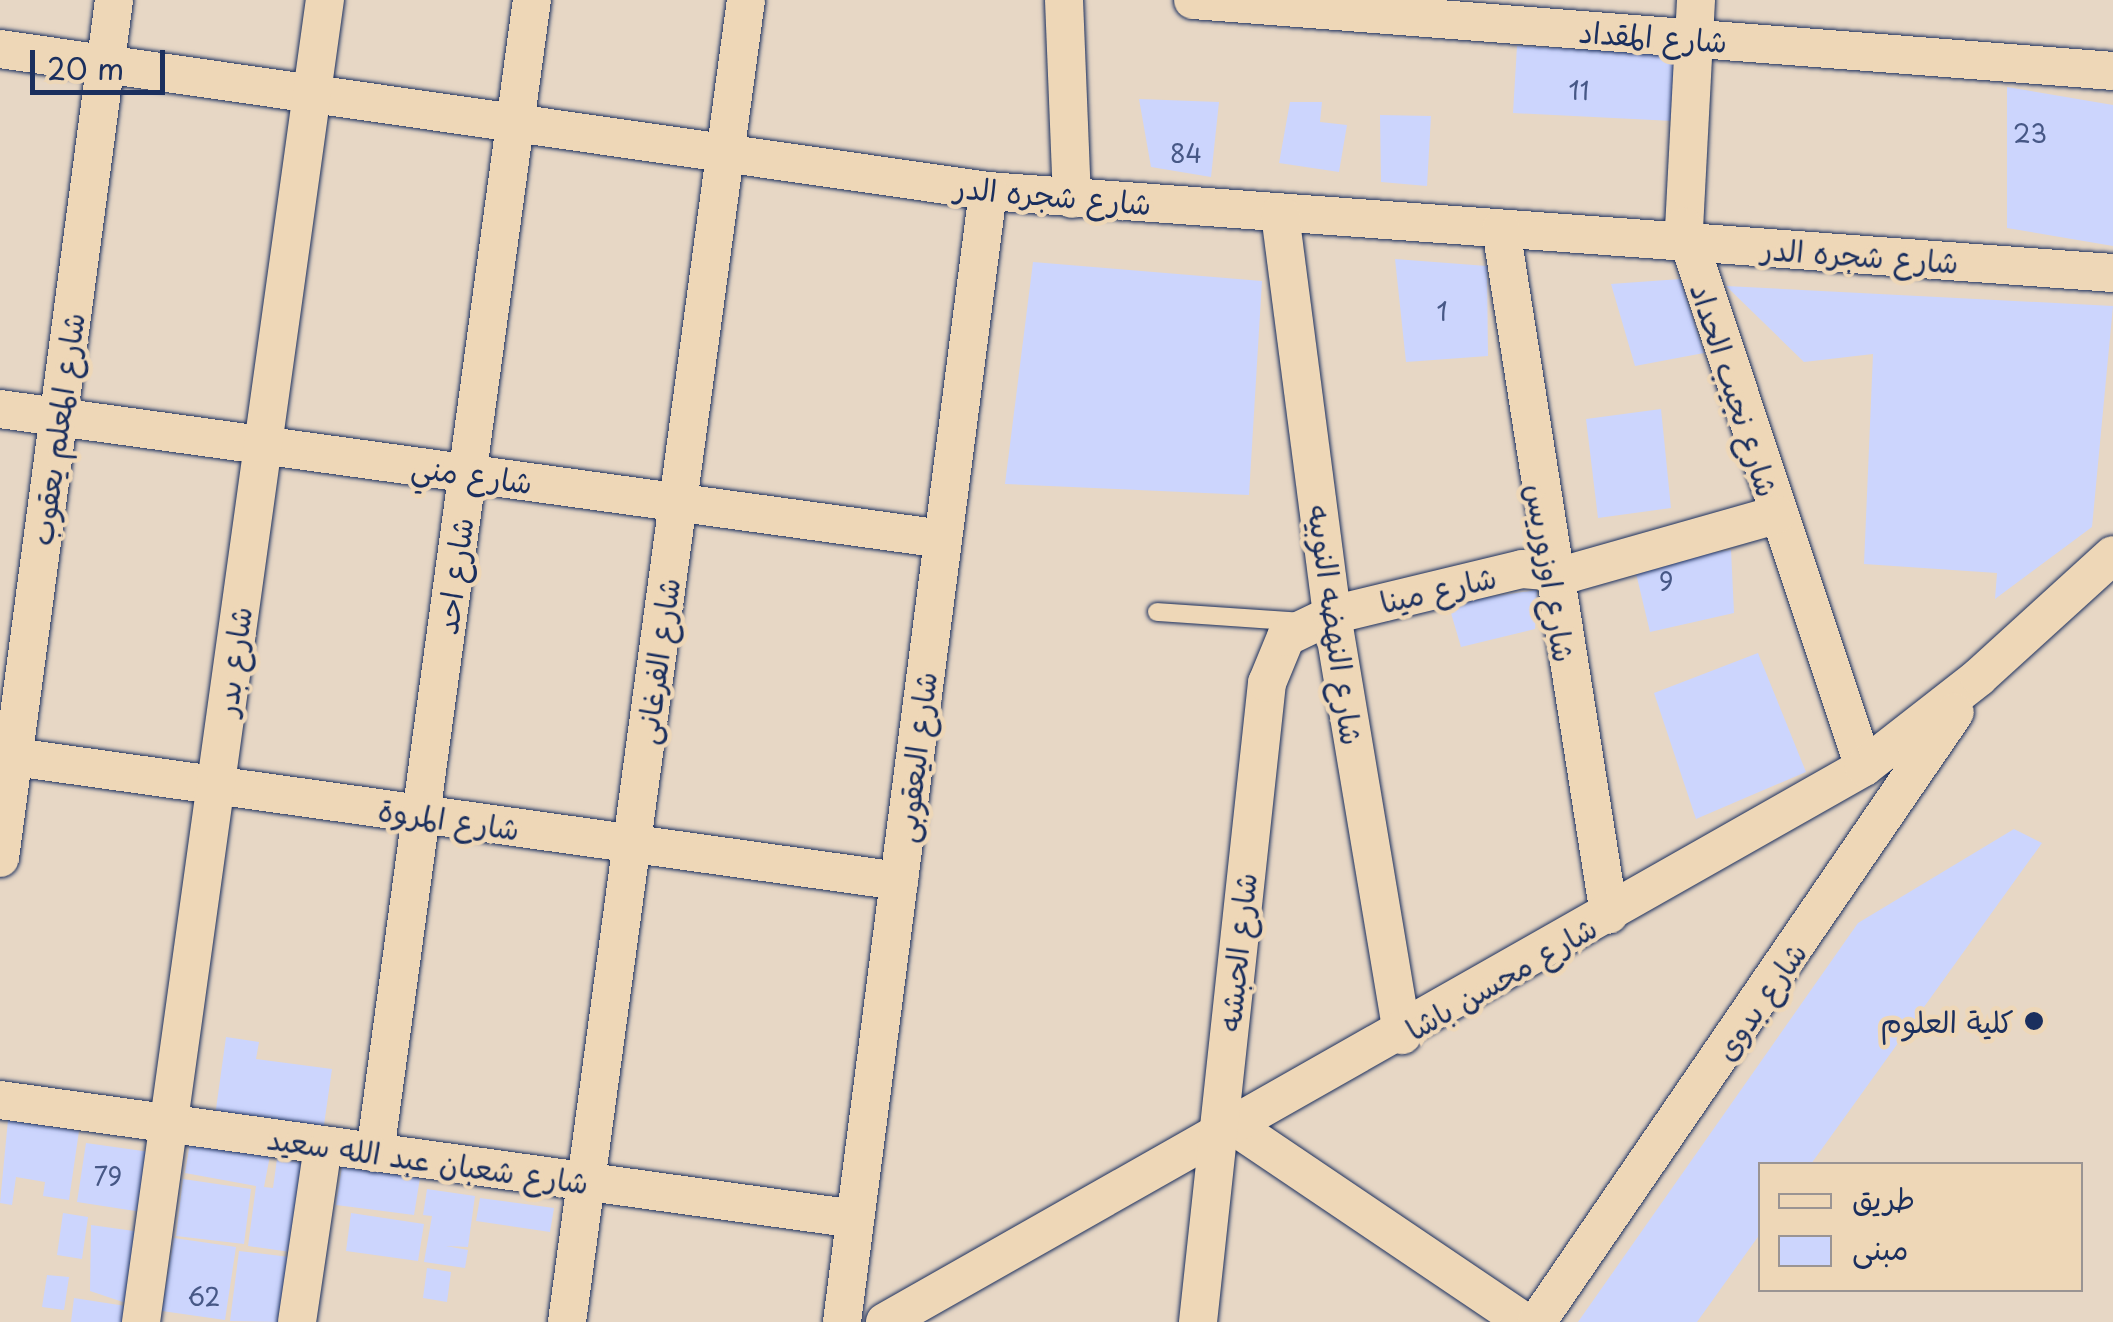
<!DOCTYPE html>
<html>
<head>
<meta charset="utf-8">
<style>
  body { margin:0 }
  #map { position:relative; width:2113px; height:1322px; overflow:hidden; background:#e7d7c5; font-family:"Playpen Sans","Playpen Sans Arabic",sans-serif }
  div>[style] { position:absolute }
  .building>* { inset:0; background:#ccd5fd }
  .roads { filter:drop-shadow(0 0 2px #1b2f5e) drop-shadow(0 0 2px #1b2f5e) }
  .lane>* { height:18px; margin:-9px; padding:0 9px; transform-origin:9px; border-radius:9px; background:#eed7b7 }
  .street>* { height:38px; margin:-19px; padding:0 19px; transform-origin:19px; border-radius:19px; background:#eed7b7 }
  .dots>* { width:28px; height:28px; translate:-50% -50%; box-sizing:border-box; border:5px solid #eed7b7; border-radius:50% }
  span { translate:-50% -50%; white-space:nowrap; text-align:center; line-height:1.15; -webkit-text-stroke:9px #eed7b7; paint-order:stroke }
  .number-label { font-size:25px; color:#475886 }
  .number-label span { -webkit-text-stroke-width:0 }
  .street-label { font-size:30px; color:#1b2f5e }
  .poi-label { font-size:30px; color:#1b2f5e }
  .right { translate:-100% -50%; text-align:right }
  .legend { position:absolute; left:1758px; top:1162px; width:325px; height:130px; box-sizing:border-box; background:#eed7b7; border:2px solid #9a9493; margin:0; padding:12px 18px; list-style:none; font-size:30px; color:#1b2f5e }
  .legend li { display:flex; align-items:center; gap:20px; height:50px }
  .legend b { width:50px; border:2px solid #9a9493 }
  .scale { position:absolute; left:30px; top:50px; width:135px; height:45px; box-sizing:border-box; border:5px solid #1b2f5e; border-top:0; padding-left:12px; font-size:30px; line-height:35px; white-space:nowrap; color:#1b2f5e; -webkit-text-stroke:8px #eed7b7; paint-order:stroke }
</style>
</head>
<body>
<div id="map">
  <div class="building">
    <div style="clip-path:polygon(1517px 46px,1676px 54px,1673px 121px,1513px 113px)"></div>
    <div style="clip-path:polygon(2007px 87px,2113px 105px,2113px 246px,2007px 228px)"></div>
    <div style="clip-path:polygon(1139px 99px,1219px 102px,1211px 177px,1151px 167px)"></div>
    <div style="clip-path:polygon(1290px 102px,1322px 102px,1320px 122px,1347px 125px,1339px 172px,1279px 163px)"></div>
    <div style="clip-path:polygon(1380px 115px,1431px 116px,1427px 186px,1381px 182px)"></div>
    <div style="clip-path:polygon(1395px 259px,1487px 266px,1488px 356px,1406px 362px)"></div>
    <div style="clip-path:polygon(1033px 262px,1262px 281px,1249px 495px,1005px 484px)"></div>
    <div style="clip-path:polygon(1680px 279px,1704px 353px,1635px 366px,1611px 284px)"></div>
    <div style="clip-path:polygon(1726px 286px,2113px 306px,2092px 527px,1995px 599px,1997px 573px,1864px 564px,1873px 354px,1804px 362px)"></div>
    <div style="clip-path:polygon(1661px 409px,1671px 508px,1598px 518px,1586px 419px)"></div>
    <div style="clip-path:polygon(1731px 550px,1734px 613px,1650px 632px,1634px 565px)"></div>
    <div style="clip-path:polygon(1537px 590px,1535px 629px,1461px 647px,1448px 603px)"></div>
    <div style="clip-path:polygon(1758px 653px,1806px 772px,1696px 819px,1654px 693px)"></div>
    <div style="clip-path:polygon(2014px 829px,2042px 843px,1811px 1164px,1760px 1164px,1760px 1234px,1697px 1322px,1578px 1322px,1858px 923px)"></div>
    <div style="clip-path:polygon(226px 1037px,259px 1042px,256px 1059px,332px 1069px,323px 1132px,215px 1116px)"></div>
    <div style="clip-path:polygon(8px 1120px,79px 1131px,69px 1200px,43px 1196px,45px 1182px,16px 1177px,12px 1205px,0 1203px)"></div>
    <div style="clip-path:polygon(192px 1131px,272px 1145px,264px 1187px,273px 1188px,277px 1159px,309px 1164px,297px 1253px,248px 1246px,256px 1186px,185px 1173px)"></div>
    <div style="clip-path:polygon(86px 1143px,150px 1152px,142px 1212px,77px 1202px)"></div>
    <div style="clip-path:polygon(342px 1167px,420px 1178px,414px 1215px,336px 1205px)"></div>
    <div style="clip-path:polygon(183px 1179px,251px 1189px,244px 1244px,176px 1236px)"></div>
    <div style="clip-path:polygon(427px 1189px,475px 1196px,468px 1247px,446px 1246px,468px 1250px,465px 1268px,424px 1262px,432px 1216px,423px 1215px)"></div>
    <div style="clip-path:polygon(480px 1198px,554px 1208px,550px 1232px,476px 1221px)"></div>
    <div style="clip-path:polygon(63px 1213px,88px 1217px,82px 1259px,57px 1255px)"></div>
    <div style="clip-path:polygon(351px 1213px,424px 1224px,418px 1261px,346px 1251px)"></div>
    <div style="clip-path:polygon(91px 1225px,141px 1232px,129px 1304px,90px 1291px)"></div>
    <div style="clip-path:polygon(174px 1238px,236px 1247px,225px 1320px,162px 1311px)"></div>
    <div style="clip-path:polygon(239px 1251px,290px 1257px,282px 1322px,230px 1321px)"></div>
    <div style="clip-path:polygon(427px 1268px,451px 1272px,447px 1302px,423px 1298px)"></div>
    <div style="clip-path:polygon(47px 1275px,69px 1277px,64px 1310px,42px 1307px)"></div>
    <div style="clip-path:polygon(74px 1298px,132px 1307px,129px 1322px,71px 1322px)"></div>
  </div>
  <div class="roads">
    <div class="lane">
      <div style="left:1157px;top:612px;width:145px;rotate:3.9deg"></div>
    </div>
    <div class="street">
      <div style="left:1064px;top:0;width:199px;rotate:87.7deg"></div>
      <div style="left:1193px;top:0;width:923px;rotate:4.41deg"></div>
      <div style="left:1696px;top:0;width:227px;rotate:93deg"></div>
      <div style="left:1684px;top:227px;width:569px;rotate:71.57deg"></div>
      <div style="left:0;top:49px;width:998px;rotate:8.18deg"></div>
      <div style="left:988px;top:191px;width:1128px;rotate:4.17deg"></div>
      <div style="left:1280px;top:214px;width:404px;rotate:82.6deg"></div>
      <div style="left:1332px;top:615px;width:426px;rotate:80.5deg"></div>
      <div style="left:1501px;top:229px;width:694px;rotate:81.05deg"></div>
      <div style="left:0;top:409px;width:952px;rotate:7.85deg"></div>
      <div style="left:0;top:755px;width:908px;rotate:7.98deg"></div>
      <div style="left:0;top:858px;width:866px;rotate:-82.43deg"></div>
      <div style="left:0;top:1100px;width:863px;rotate:7.92deg"></div>
      <div style="left:1237px;top:1128px;width:347px;rotate:34deg"></div>
      <div style="left:375px;top:1153px;width:1164px;rotate:-82.25deg"></div>
      <div style="left:141px;top:1322px;width:1335px;rotate:-82.08deg"></div>
      <div style="left:297px;top:1322px;width:179px;rotate:-81.6deg"></div>
      <div style="left:567px;top:1322px;width:1334px;rotate:-82.29deg"></div>
      <div style="left:842px;top:1322px;width:1140px;rotate:-82.64deg"></div>
      <div style="left:885px;top:1322px;width:1125px;rotate:-29.55deg"></div>
      <div style="left:1864px;top:767px;width:146px;rotate:-38deg"></div>
      <div style="left:1979px;top:677px;width:181px;rotate:-42.3deg"></div>
      <div style="left:1198px;top:1322px;width:643px;rotate:-83.84deg"></div>
      <div style="left:1267px;top:683px;width:50px;rotate:-67.6deg"></div>
      <div style="left:1286px;top:637px;width:51px;rotate:-25.6deg"></div>
      <div style="left:1332px;top:615px;width:195px;rotate:-13.6deg"></div>
      <div style="left:1522px;top:569px;width:49px;rotate:4.7deg"></div>
      <div style="left:1571px;top:573px;width:213px;rotate:-15.8deg"></div>
      <div style="left:1537px;top:1322px;width:739px;rotate:-55.58deg"></div>
    </div>
  </div>
  <div class="dots">
    <div style="left:2034px;top:1021px;background:#1b2f5e"></div>
  </div>
  <div class="number-label">
    <span style="left:1579px;top:90px">11</span>
    <span style="left:2030px;top:133px">23</span>
    <span style="left:1186px;top:153px">84</span>
    <span style="left:1442px;top:311px">1</span>
    <span style="left:1666px;top:581px">9</span>
    <span style="left:108px;top:1176px">79</span>
    <span style="left:204px;top:1296px">62</span>
  </div>
  <div class="street-label">
    <span style="left:1653px;top:36px;rotate:4deg">شارع المقداد</span>
    <span style="left:1053px;top:195px;rotate:5deg">شارع شجره الدر</span>
    <span style="left:1860px;top:255px;rotate:4deg">شارع شجره الدر</span>
    <span style="left:1735px;top:390px;rotate:72deg">شارع نجيب الحداد</span>
    <span style="left:57px;top:429px;rotate:-82deg">شارع المعلم يعقوب</span>
    <span style="left:472px;top:474px;rotate:8deg">شارع مني</span>
    <span style="left:1551px;top:573px;rotate:81deg">شارع اوزوريس</span>
    <span style="left:454px;top:576px;rotate:-82deg">شارع احد</span>
    <span style="left:1438px;top:589px;rotate:-13deg">شارع مينا</span>
    <span style="left:1336px;top:625px;rotate:82deg">شارع النهضه النوبيه</span>
    <span style="left:233px;top:661px;rotate:-82deg">شارع بدر</span>
    <span style="left:657px;top:661px;rotate:-82deg">شارع الفرغانى</span>
    <span style="left:915px;top:757px;rotate:-83deg">شارع اليعقوبى</span>
    <span style="left:449px;top:819px;rotate:8deg">شارع المروة</span>
    <span style="left:1237px;top:952px;rotate:-84deg">شارع الحبشه</span>
    <span style="left:1501px;top:978px;rotate:-30deg">شارع محسن باشا</span>
    <span style="left:1760px;top:1001px;rotate:-55deg">شارع بدوى</span>
    <span style="left:428px;top:1160px;rotate:8deg">شارع شعبان عبد الله سعيد</span>
  </div>
  <div class="poi-label">
    <span class="right" style="left:2014px;top:1021px">كلية العلوم</span>
  </div>
  <ul class="legend">
  <li><b style="height:12px;background:#eed7b7"></b>طريق</li>
  <li><b style="height:28px;background:#ccd5fd"></b>مبنى</li>
  </ul>
  <div class="scale">20 m</div>
</div>
</body>
</html>
